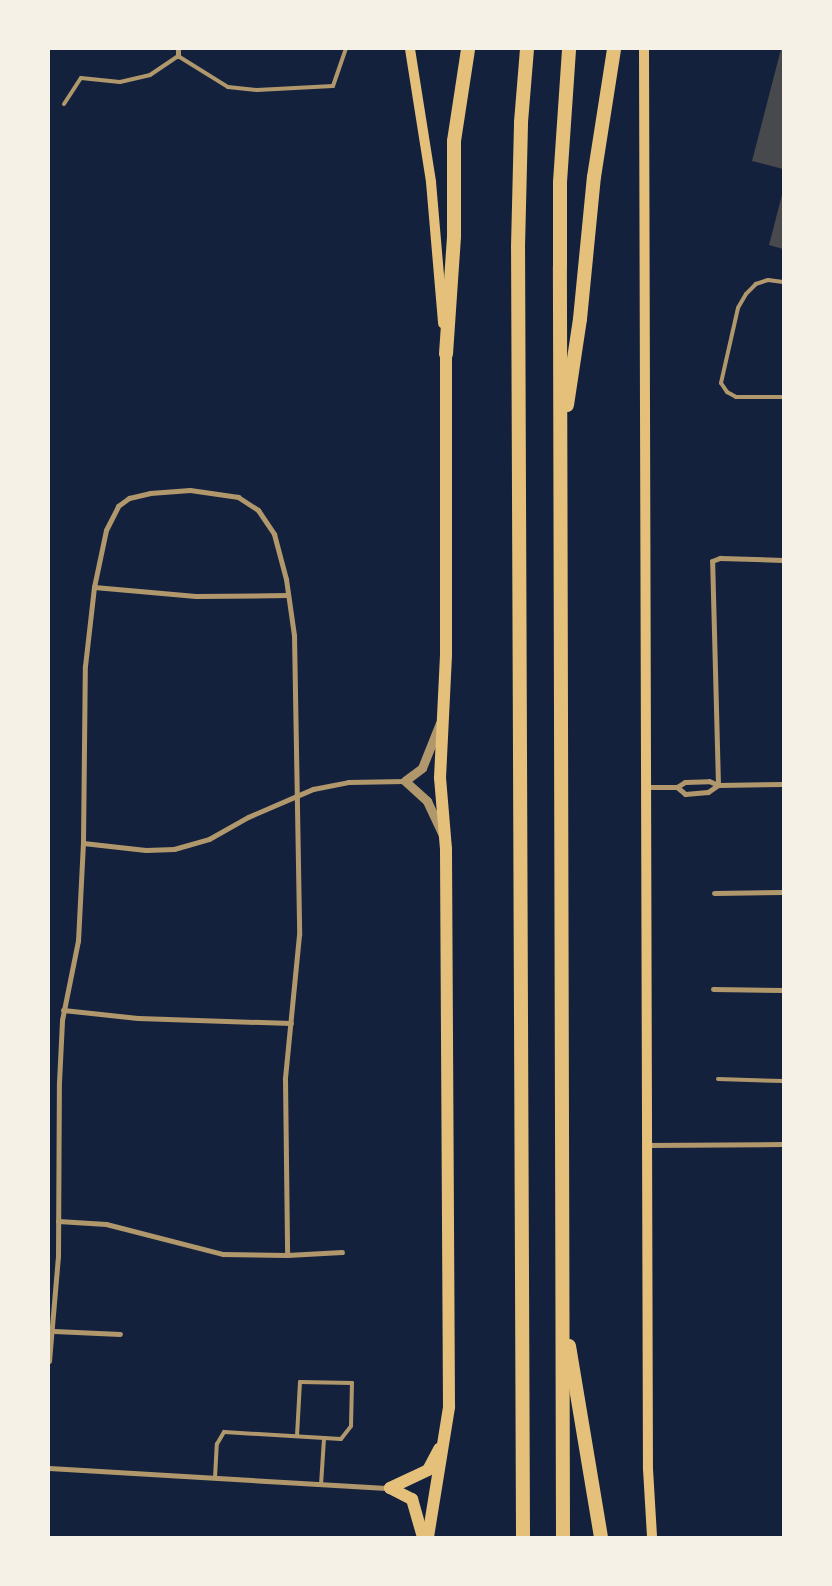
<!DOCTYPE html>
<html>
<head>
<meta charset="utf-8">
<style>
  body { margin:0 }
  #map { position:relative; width:832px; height:1586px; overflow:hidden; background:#14213d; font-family:"PT Sans Narrow",sans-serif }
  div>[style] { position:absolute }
  .building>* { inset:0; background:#48494c }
  .service>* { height:4px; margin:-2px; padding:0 2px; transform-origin:2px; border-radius:2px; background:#b1986c }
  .minor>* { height:5px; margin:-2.5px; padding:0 2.5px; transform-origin:2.5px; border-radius:2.5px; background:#b1986c }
  .tertiary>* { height:9px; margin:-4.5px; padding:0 4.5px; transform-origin:4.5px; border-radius:4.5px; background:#b1986c }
  .secondary>* { height:10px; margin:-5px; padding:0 5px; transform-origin:5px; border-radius:5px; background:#e5c07b }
  .primary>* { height:12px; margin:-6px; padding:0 6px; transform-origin:6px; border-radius:6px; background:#e5c07b }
  .motorway>* { height:14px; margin:-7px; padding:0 7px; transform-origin:7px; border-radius:7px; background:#e5c07b }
  span { translate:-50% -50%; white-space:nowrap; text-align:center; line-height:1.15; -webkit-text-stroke:4.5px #f6f1e7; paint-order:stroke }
  .frame { position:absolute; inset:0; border:50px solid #f6f1e7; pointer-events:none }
</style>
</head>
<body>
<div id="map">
  <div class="building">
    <div style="clip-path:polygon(781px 49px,783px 49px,783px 169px,752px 161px)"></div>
    <div style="clip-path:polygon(783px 191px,783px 249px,769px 245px)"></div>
  </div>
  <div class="service">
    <div style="left:64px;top:104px;width:31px;rotate:-57deg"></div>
    <div style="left:81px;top:78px;width:39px;rotate:6deg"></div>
    <div style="left:120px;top:82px;width:31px;rotate:-13deg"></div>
    <div style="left:150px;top:75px;width:34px;rotate:-34deg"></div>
    <div style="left:178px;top:56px;width:59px;rotate:31.8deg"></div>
    <div style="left:228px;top:87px;width:29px;rotate:6deg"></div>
    <div style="left:257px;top:90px;width:76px;rotate:-3deg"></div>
    <div style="left:333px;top:86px;width:39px;rotate:-71deg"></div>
    <div style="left:783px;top:282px;width:15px;rotate:-172deg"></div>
    <div style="left:768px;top:280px;width:13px;rotate:162deg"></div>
    <div style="left:756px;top:284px;width:14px;rotate:135deg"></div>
    <div style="left:746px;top:294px;width:16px;rotate:120deg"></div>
    <div style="left:738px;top:308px;width:77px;rotate:102.8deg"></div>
    <div style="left:721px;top:383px;width:11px;rotate:56deg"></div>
    <div style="left:727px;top:392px;width:10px;rotate:29deg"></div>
    <div style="left:736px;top:397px;width:47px"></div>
    <div style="left:718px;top:1079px;width:65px;rotate:1.8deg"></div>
    <div style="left:215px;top:1478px;width:34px;rotate:-87deg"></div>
    <div style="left:217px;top:1444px;width:14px;rotate:-60deg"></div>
    <div style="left:224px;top:1432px;width:117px;rotate:3.4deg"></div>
    <div style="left:341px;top:1439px;width:16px;rotate:-52deg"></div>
    <div style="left:351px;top:1426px;width:43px;rotate:-88.7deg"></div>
    <div style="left:352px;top:1383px;width:52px;rotate:-178.9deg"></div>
    <div style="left:300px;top:1382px;width:54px;rotate:93.2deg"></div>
    <div style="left:321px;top:1485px;width:47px;rotate:-86.3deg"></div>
  </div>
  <div class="minor">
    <div style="left:178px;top:56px;width:7px;rotate:-90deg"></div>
    <div style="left:94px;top:587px;width:102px;rotate:5deg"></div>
    <div style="left:196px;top:596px;width:92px;rotate:-0.6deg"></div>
    <div style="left:646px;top:787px;width:31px"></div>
    <div style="left:677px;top:787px;width:9px;rotate:-32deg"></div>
    <div style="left:685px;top:782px;width:24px;rotate:-2deg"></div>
    <div style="left:709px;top:781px;width:10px;rotate:24deg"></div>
    <div style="left:718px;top:785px;width:65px;rotate:-0.9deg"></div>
    <div style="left:677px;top:787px;width:11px;rotate:41deg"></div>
    <div style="left:685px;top:794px;width:23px;rotate:-5deg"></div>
    <div style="left:708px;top:792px;width:12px;rotate:-35deg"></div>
    <div style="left:718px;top:785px;width:224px;rotate:-91.5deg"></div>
    <div style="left:712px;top:561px;width:9px;rotate:-21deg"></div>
    <div style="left:720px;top:558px;width:63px;rotate:1.8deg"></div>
    <div style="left:83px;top:843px;width:177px;rotate:-89.4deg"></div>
    <div style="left:85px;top:666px;width:80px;rotate:-83.5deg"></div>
    <div style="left:94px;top:587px;width:58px;rotate:-78.1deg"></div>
    <div style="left:106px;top:530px;width:27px;rotate:-63deg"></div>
    <div style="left:118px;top:506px;width:14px;rotate:-36deg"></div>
    <div style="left:129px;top:498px;width:22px;rotate:-13deg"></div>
    <div style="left:150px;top:493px;width:40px;rotate:-4.3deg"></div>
    <div style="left:190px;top:490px;width:49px;rotate:8.3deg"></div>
    <div style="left:238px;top:497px;width:24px;rotate:33deg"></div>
    <div style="left:258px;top:510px;width:29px;rotate:56deg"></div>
    <div style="left:274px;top:534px;width:47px;rotate:75.1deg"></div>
    <div style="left:286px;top:579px;width:57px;rotate:81.9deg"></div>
    <div style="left:294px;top:635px;width:300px;rotate:89deg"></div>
    <div style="left:299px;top:935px;width:145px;rotate:95.6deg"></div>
    <div style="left:285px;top:1079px;width:176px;rotate:89.3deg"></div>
    <div style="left:714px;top:893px;width:69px;rotate:-0.8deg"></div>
    <div style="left:713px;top:989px;width:70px;rotate:0.8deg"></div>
    <div style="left:63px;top:1010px;width:75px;rotate:6.1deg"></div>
    <div style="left:138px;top:1018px;width:153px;rotate:1.9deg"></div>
    <div style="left:647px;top:1145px;width:136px;rotate:-0.4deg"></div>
    <div style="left:58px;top:1221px;width:48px;rotate:3.6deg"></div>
    <div style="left:106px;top:1224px;width:121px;rotate:14.4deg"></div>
    <div style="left:223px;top:1254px;width:64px;rotate:0.9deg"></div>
    <div style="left:287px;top:1255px;width:55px;rotate:-3.1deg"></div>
    <div style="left:54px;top:1331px;width:66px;rotate:2.6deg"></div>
    <div style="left:49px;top:1361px;width:104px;rotate:-85.1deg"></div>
    <div style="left:58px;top:1257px;width:175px;rotate:-89.7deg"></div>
    <div style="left:59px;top:1082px;width:62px;rotate:-87.2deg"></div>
    <div style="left:62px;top:1020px;width:81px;rotate:-78.6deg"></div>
    <div style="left:78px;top:941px;width:98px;rotate:-87.1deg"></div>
    <div style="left:83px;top:843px;width:63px;rotate:6.3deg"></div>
    <div style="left:146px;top:850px;width:28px;rotate:-2deg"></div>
    <div style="left:174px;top:849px;width:36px;rotate:-16deg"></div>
    <div style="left:209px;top:839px;width:45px;rotate:-29.4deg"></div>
    <div style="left:248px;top:817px;width:71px;rotate:-23.3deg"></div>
    <div style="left:313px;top:789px;width:36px;rotate:-11deg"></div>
    <div style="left:348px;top:782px;width:57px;rotate:-1deg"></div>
    <div style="left:49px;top:1468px;width:342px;rotate:3.4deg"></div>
  </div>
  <div class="tertiary">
    <div style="left:440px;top:723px;width:48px;rotate:111.8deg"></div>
    <div style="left:422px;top:768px;width:21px;rotate:143deg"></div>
    <div style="left:405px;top:781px;width:30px;rotate:42deg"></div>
    <div style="left:427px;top:801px;width:38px;rotate:65deg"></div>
  </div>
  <div class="secondary">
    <div style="left:410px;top:49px;width:135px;rotate:81deg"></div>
    <div style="left:431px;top:182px;width:142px;rotate:85.1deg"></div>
    <div style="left:644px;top:49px;width:1420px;rotate:89.84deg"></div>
    <div style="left:648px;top:1469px;width:68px;rotate:86.6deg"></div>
  </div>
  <div class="primary">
    <div style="left:390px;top:1488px;width:42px;rotate:-25.3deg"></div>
    <div style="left:428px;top:1470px;width:24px;rotate:-62deg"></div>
    <div style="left:390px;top:1488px;width:25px;rotate:27deg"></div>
    <div style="left:412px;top:1499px;width:40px;rotate:74deg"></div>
    <div style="left:428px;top:1537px;width:132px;rotate:-80.8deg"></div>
    <div style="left:449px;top:1407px;width:558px;rotate:-90.31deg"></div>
    <div style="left:446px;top:849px;width:71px;rotate:-94.8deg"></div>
    <div style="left:440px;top:778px;width:123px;rotate:-87.2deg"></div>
    <div style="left:446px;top:655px;width:301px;rotate:-90deg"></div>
  </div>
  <div class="motorway">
    <div style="left:446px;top:354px;width:118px;rotate:-86.1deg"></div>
    <div style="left:454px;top:236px;width:95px;rotate:-90deg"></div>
    <div style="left:454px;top:141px;width:93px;rotate:-81.3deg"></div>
    <div style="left:567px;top:405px;width:87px;rotate:-81.4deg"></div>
    <div style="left:580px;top:319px;width:143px;rotate:-84.4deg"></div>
    <div style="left:594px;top:177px;width:130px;rotate:-81.1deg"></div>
    <div style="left:569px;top:1346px;width:194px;rotate:80.5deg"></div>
    <div style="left:523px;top:1537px;width:1290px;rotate:-90.22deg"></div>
    <div style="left:518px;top:247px;width:125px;rotate:-88.6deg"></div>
    <div style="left:521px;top:122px;width:73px;rotate:-85.3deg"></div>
    <div style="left:563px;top:1537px;width:1270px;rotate:-90.14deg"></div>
    <div style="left:560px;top:267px;width:85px;rotate:-90deg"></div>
    <div style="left:560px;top:182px;width:133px;rotate:-86.1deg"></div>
  </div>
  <div class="frame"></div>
</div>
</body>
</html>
